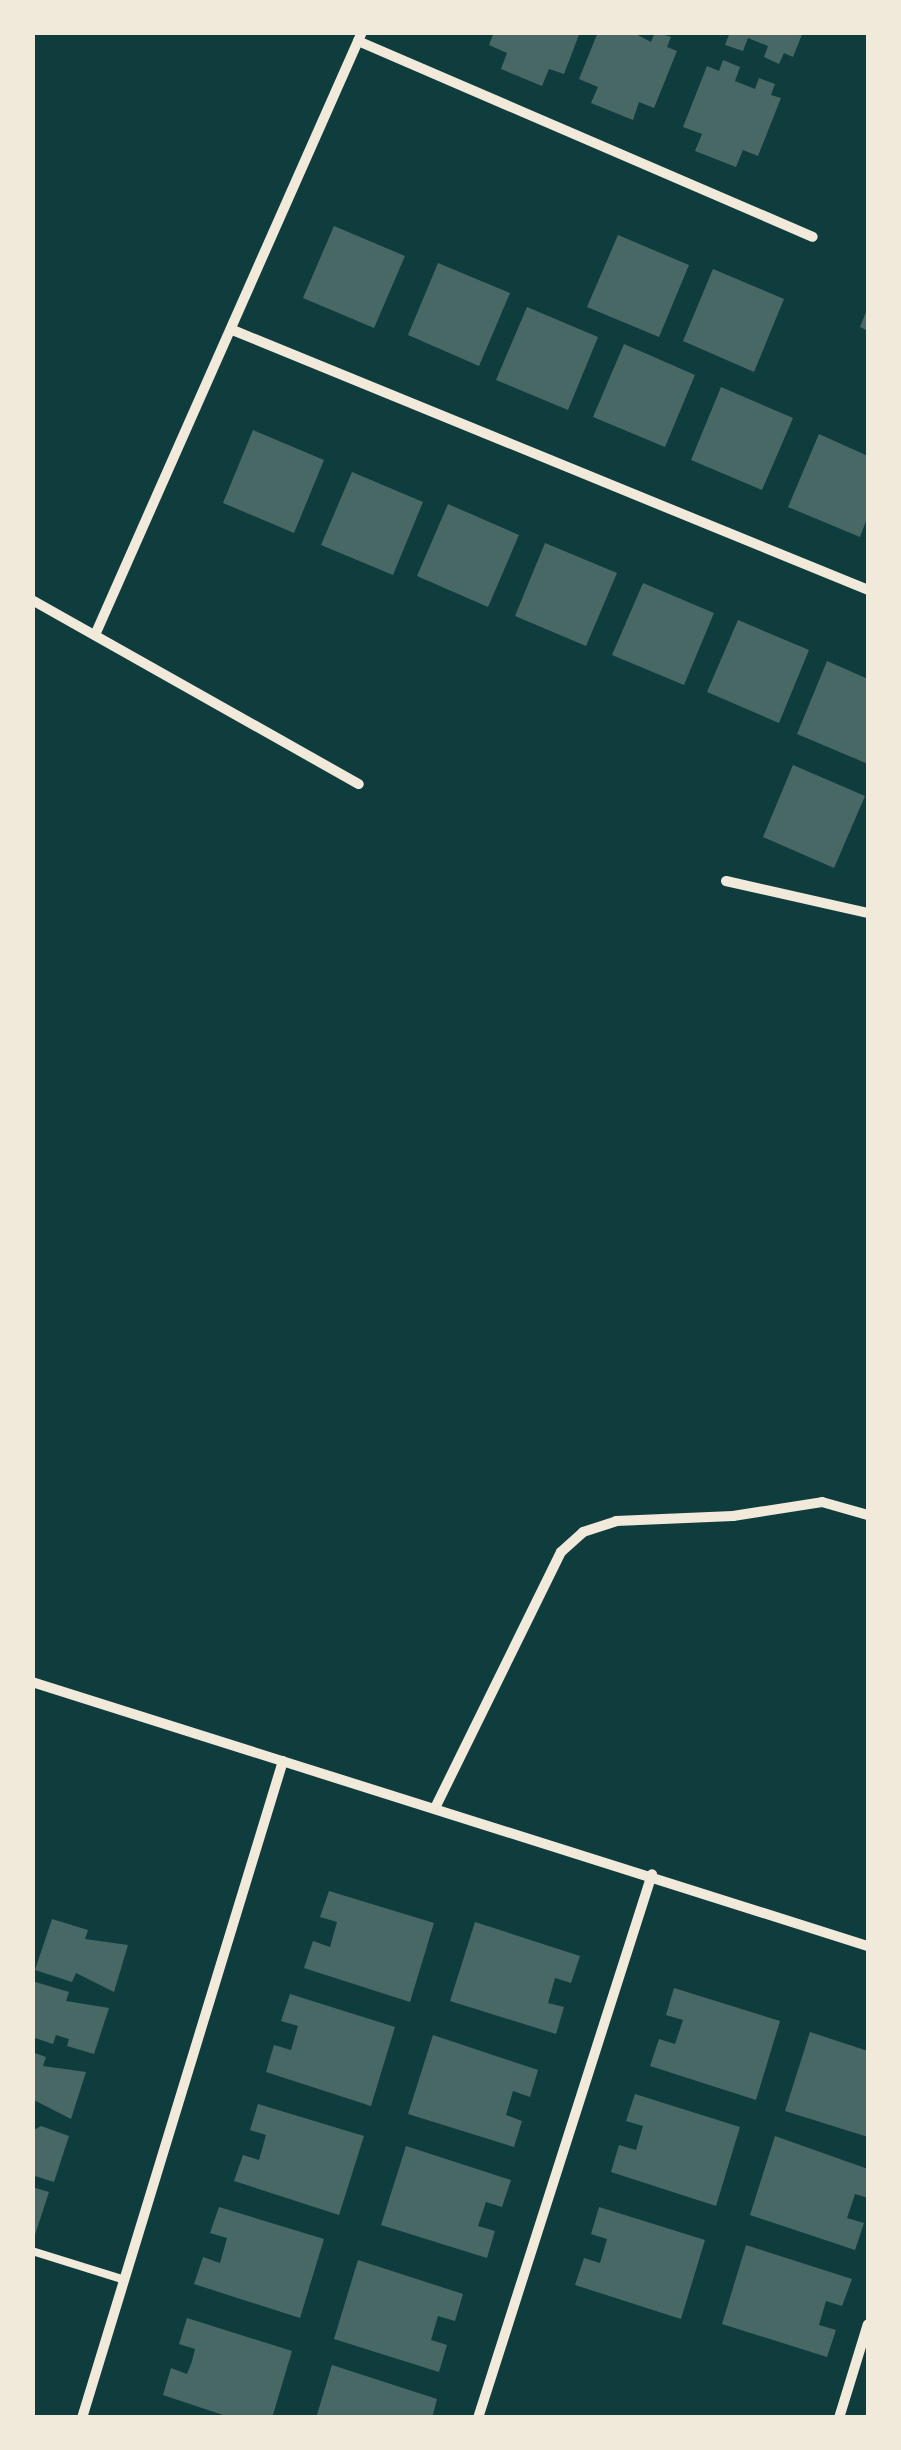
<!DOCTYPE html>
<html>
<head>
<meta charset="utf-8">
<style>
  body { margin:0 }
  #map { position:relative; width:901px; height:2450px; overflow:hidden; background:#0f3d3e; font-family:Manrope,sans-serif }
  div>[style] { position:absolute }
  .building>* { inset:0; background:#486865 }
  .service>* { height:8px; margin:-4px; padding:0 4px; transform-origin:4px; border-radius:4px; background:#f1e9da }
  .minor>* { height:10px; margin:-5px; padding:0 5px; transform-origin:5px; border-radius:5px; background:#f1e9da }
  span { translate:-50% -50%; white-space:nowrap; text-align:center; line-height:1.15; -webkit-text-stroke:10px #f1e9da; paint-order:stroke }
  .frame { position:absolute; inset:0; border:35px solid #f1e9da; pointer-events:none }
</style>
</head>
<body>
<div id="map">
  <div class="building">
    <div style="clip-path:polygon(494px 32px,580px 32px,564px 74px,549px 69px,542px 86px,501px 69px,507px 53px,489px 45px)"></div>
    <div style="clip-path:polygon(598px 32px,632px 32px,651px 42px,655px 32px,671px 37px,667px 47px,677px 51px,654px 108px,639px 102px,633px 120px,591px 103px,598px 87px,579px 79px)"></div>
    <div style="clip-path:polygon(730px 32px,803px 32px,793px 57px,784px 53px,779px 64px,764px 57px,768px 46px,748px 38px,743px 51px,725px 45px)"></div>
    <div style="clip-path:polygon(723px 60px,740px 67px,735px 81px,755px 89px,759px 78px,775px 84px,771px 95px,781px 98px,758px 156px,743px 150px,736px 167px,695px 151px,702px 134px,683px 127px,707px 66px,719px 71px)"></div>
    <div style="clip-path:polygon(334px 226px,405px 256px,374px 328px,303px 298px)"></div>
    <div style="clip-path:polygon(618px 235px,689px 265px,659px 337px,587px 307px)"></div>
    <div style="clip-path:polygon(438px 263px,510px 293px,479px 366px,408px 335px)"></div>
    <div style="clip-path:polygon(713px 269px,784px 299px,754px 372px,683px 341px)"></div>
    <div style="clip-path:polygon(527px 307px,598px 337px,568px 410px,496px 380px)"></div>
    <div style="clip-path:polygon(868px 307px,868px 331px,860px 327px)"></div>
    <div style="clip-path:polygon(624px 344px,695px 375px,665px 447px,593px 417px)"></div>
    <div style="clip-path:polygon(721px 387px,793px 418px,762px 490px,691px 460px)"></div>
    <div style="clip-path:polygon(253px 430px,324px 460px,294px 533px,223px 503px)"></div>
    <div style="clip-path:polygon(819px 434px,868px 456px,868px 516px,860px 537px,788px 507px)"></div>
    <div style="clip-path:polygon(352px 472px,423px 502px,393px 575px,321px 545px)"></div>
    <div style="clip-path:polygon(448px 504px,519px 535px,488px 607px,417px 576px)"></div>
    <div style="clip-path:polygon(545px 543px,617px 573px,586px 646px,515px 616px)"></div>
    <div style="clip-path:polygon(643px 583px,714px 613px,684px 685px,612px 655px)"></div>
    <div style="clip-path:polygon(738px 620px,809px 650px,779px 723px,707px 692px)"></div>
    <div style="clip-path:polygon(827px 661px,868px 679px,868px 764px,797px 734px)"></div>
    <div style="clip-path:polygon(793px 765px,865px 796px,834px 868px,763px 837px)"></div>
    <div style="clip-path:polygon(329px 1891px,434px 1923px,410px 2002px,304px 1968px,313px 1941px,330px 1947px,337px 1922px,320px 1917px)"></div>
    <div style="clip-path:polygon(52px 1919px,88px 1930px,85px 1939px,128px 1945px,114px 1992px,76px 1973px,72px 1982px,35px 1970px)"></div>
    <div style="clip-path:polygon(475px 1922px,580px 1956px,571px 1983px,555px 1978px,548px 2003px,564px 2007px,556px 2034px,450px 2001px)"></div>
    <div style="clip-path:polygon(32px 1981px,69px 1992px,66px 2001px,109px 2008px,94px 2054px,67px 2046px,69px 2039px,56px 2035px,53px 2044px,32px 2037px)"></div>
    <div style="clip-path:polygon(674px 1988px,780px 2021px,756px 2100px,650px 2066px,659px 2039px,675px 2044px,683px 2020px,666px 2015px)"></div>
    <div style="clip-path:polygon(290px 1994px,395px 2027px,371px 2106px,266px 2072px,274px 2045px,291px 2050px,298px 2026px,281px 2021px)"></div>
    <div style="clip-path:polygon(810px 2032px,868px 2051px,868px 2137px,785px 2111px)"></div>
    <div style="clip-path:polygon(433px 2035px,538px 2070px,530px 2097px,513px 2091px,506px 2115px,522px 2121px,514px 2147px,408px 2114px)"></div>
    <div style="clip-path:polygon(32px 2052px,46px 2057px,43px 2066px,86px 2072px,71px 2119px,32px 2099px)"></div>
    <div style="clip-path:polygon(635px 2094px,740px 2127px,716px 2206px,611px 2172px,619px 2145px,636px 2150px,643px 2126px,626px 2121px)"></div>
    <div style="clip-path:polygon(258px 2104px,364px 2136px,339px 2215px,234px 2181px,243px 2155px,259px 2160px,266px 2135px,250px 2130px)"></div>
    <div style="clip-path:polygon(41px 2126px,69px 2136px,54px 2182px,32px 2175px,32px 2131px)"></div>
    <div style="clip-path:polygon(775px 2136px,868px 2169px,868px 2198px,855px 2194px,847px 2218px,864px 2223px,855px 2250px,750px 2215px)"></div>
    <div style="clip-path:polygon(406px 2146px,511px 2180px,502px 2207px,486px 2202px,478px 2226px,495px 2231px,487px 2258px,381px 2225px)"></div>
    <div style="clip-path:polygon(32px 2187px,49px 2192px,33px 2241px,32px 2241px)"></div>
    <div style="clip-path:polygon(219px 2207px,324px 2239px,300px 2318px,194px 2284px,203px 2257px,220px 2263px,227px 2238px,210px 2233px)"></div>
    <div style="clip-path:polygon(599px 2207px,705px 2240px,681px 2319px,575px 2285px,584px 2258px,600px 2263px,607px 2239px,591px 2234px)"></div>
    <div style="clip-path:polygon(746px 2245px,852px 2279px,842px 2306px,826px 2301px,819px 2325px,836px 2330px,827px 2357px,722px 2324px)"></div>
    <div style="clip-path:polygon(358px 2260px,463px 2294px,455px 2321px,438px 2316px,431px 2340px,447px 2345px,439px 2372px,334px 2339px)"></div>
    <div style="clip-path:polygon(187px 2318px,292px 2351px,272px 2418px,232px 2418px,163px 2395px,171px 2368px,187px 2374px,192px 2361px,195px 2349px,179px 2344px)"></div>
    <div style="clip-path:polygon(332px 2365px,437px 2399px,432px 2418px,316px 2418px)"></div>
  </div>
  <div class="service">
    <div style="left:32px;top:2251px;width:97px;rotate:17.3deg"></div>
  </div>
  <div class="minor">
    <div style="left:358px;top:41px;width:495px;rotate:23.3deg"></div>
    <div style="left:235px;top:331px;width:684px;rotate:22.25deg"></div>
    <div style="left:32px;top:600px;width:375px;rotate:29.4deg"></div>
    <div style="left:95px;top:635px;width:659px;rotate:-66.12deg"></div>
    <div style="left:726px;top:881px;width:146px;rotate:12.7deg"></div>
    <div style="left:32px;top:1682px;width:877px;rotate:17.53deg"></div>
    <div style="left:436px;top:1806px;width:283px;rotate:-63.8deg"></div>
    <div style="left:561px;top:1552px;width:30px;rotate:-42deg"></div>
    <div style="left:583px;top:1532px;width:35px;rotate:-18deg"></div>
    <div style="left:616px;top:1521px;width:117px;rotate:-2.4deg"></div>
    <div style="left:733px;top:1516px;width:90px;rotate:-8.9deg"></div>
    <div style="left:822px;top:1502px;width:48px;rotate:15.8deg"></div>
    <div style="left:82px;top:2418px;width:687px;rotate:-72.99deg"></div>
    <div style="left:478px;top:2418px;width:571px;rotate:-72.26deg"></div>
    <div style="left:839px;top:2418px;width:98px;rotate:-72.9deg"></div>
  </div>
  <div class="frame"></div>
</div>
</body>
</html>
